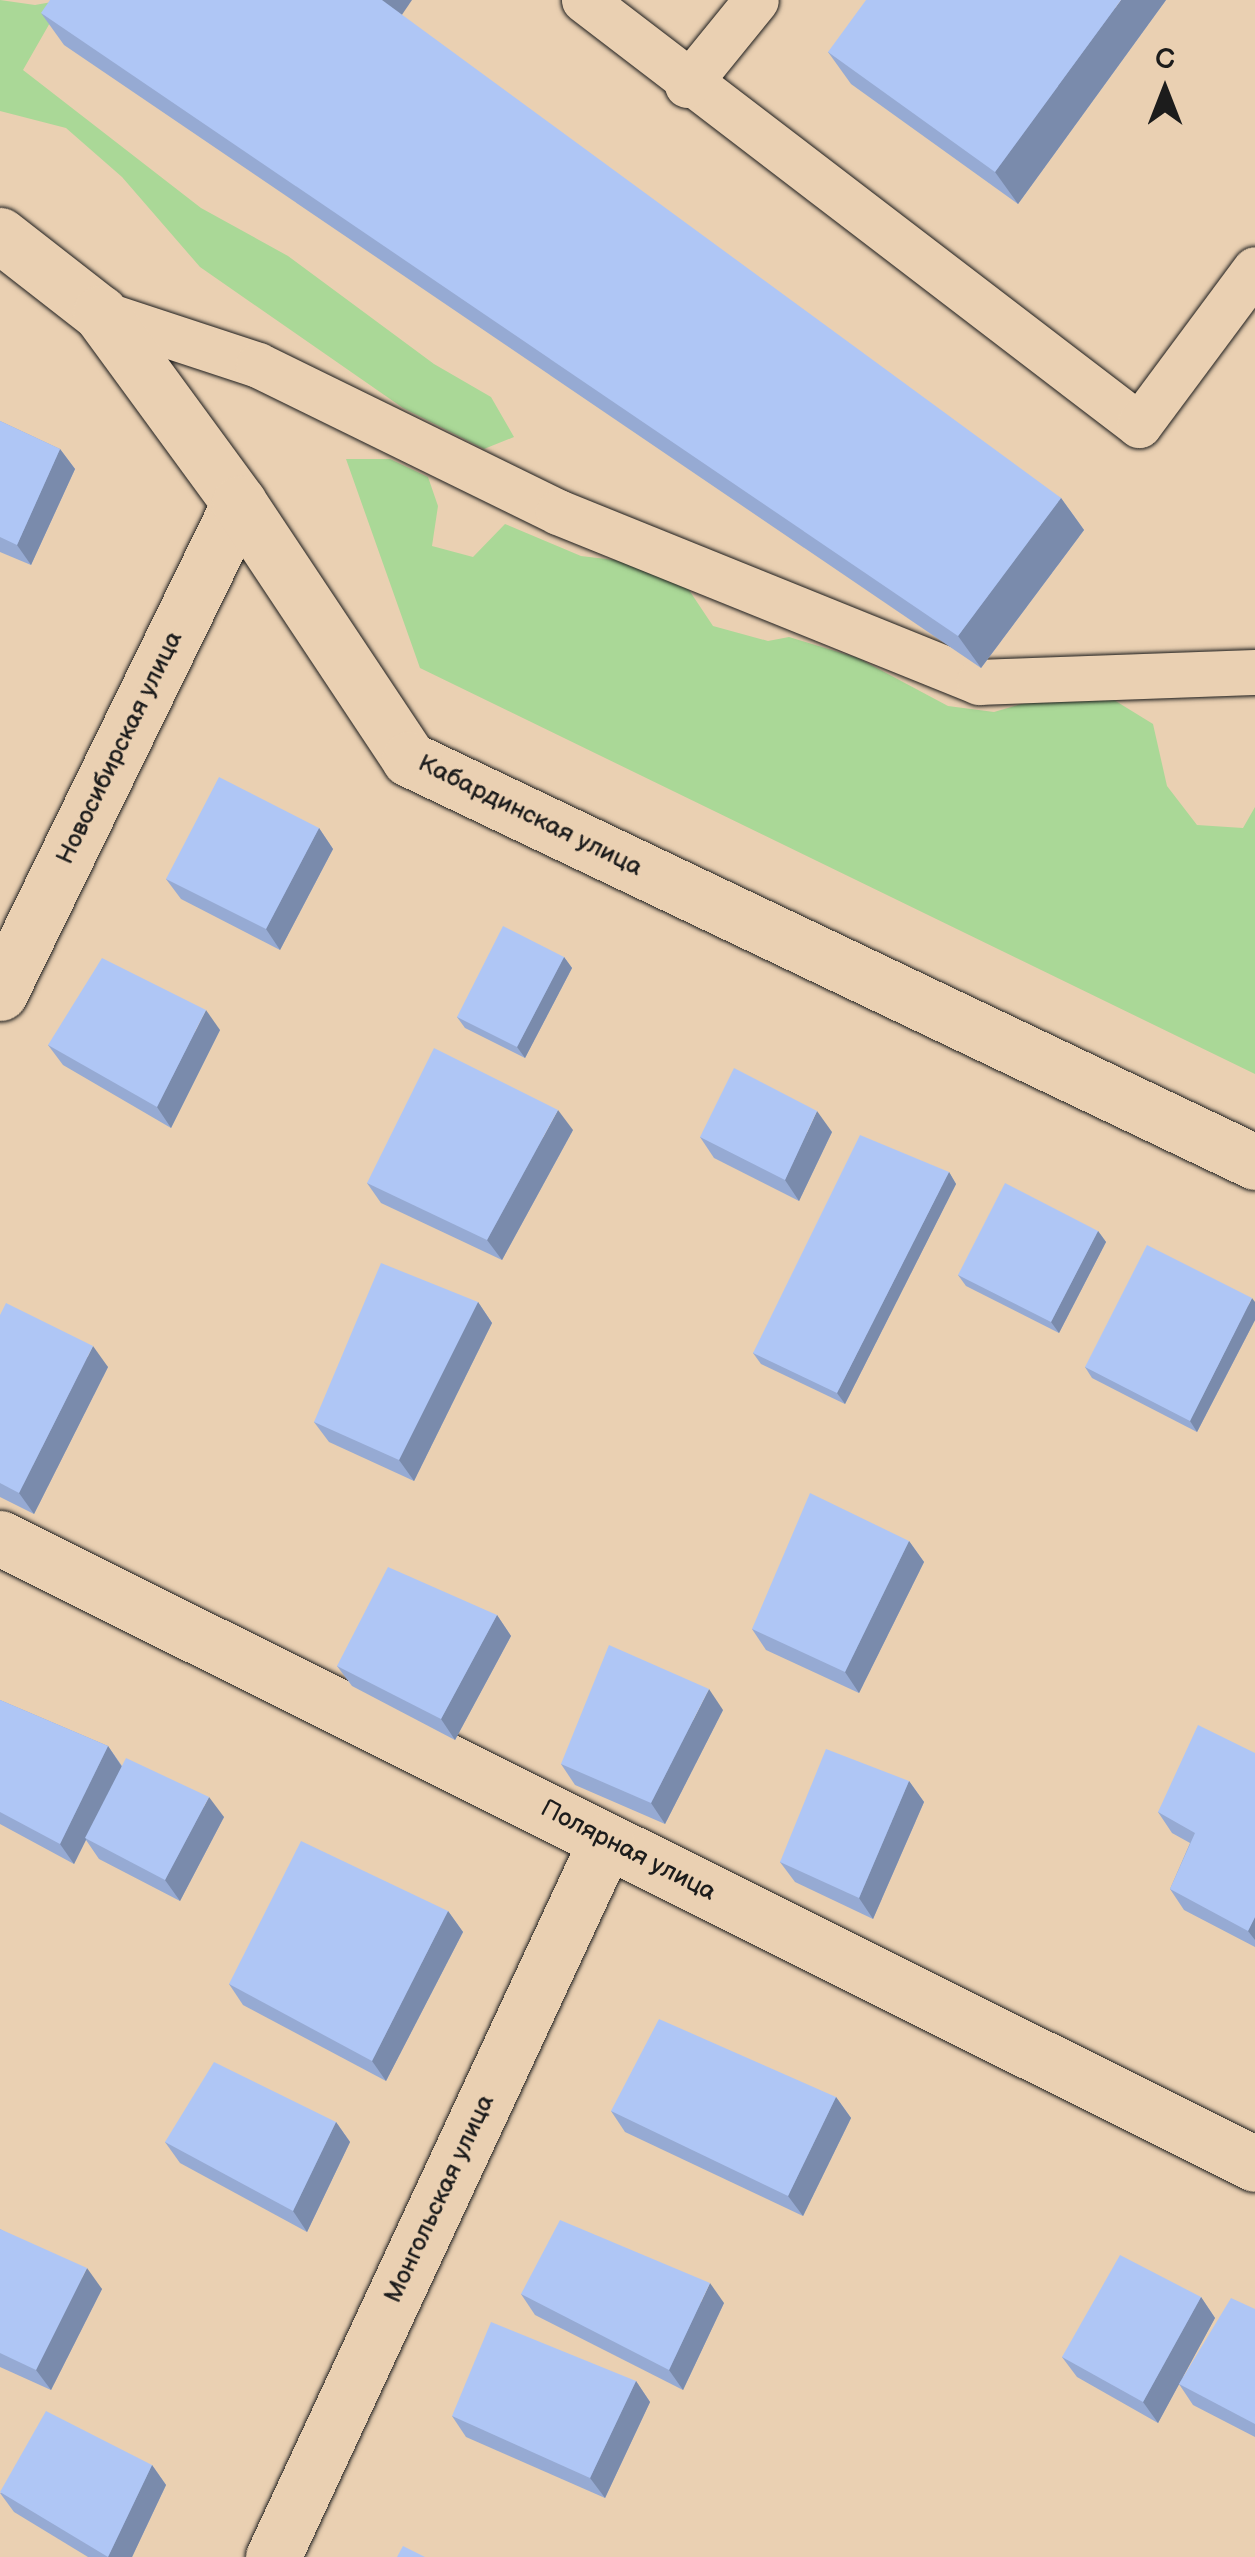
<!DOCTYPE html>
<html>
<head>
<meta charset="utf-8">
<style>
  body { margin:0 }
  #map { position:relative; width:1255px; height:2557px; overflow:hidden; background:#ead0b2; font-family:"Balsamiq Sans",sans-serif }
  div>[style] { position:absolute }
  .green>* { inset:0; background:#aad897 }
  .roads { filter:drop-shadow(0 0 2px #1c1c1c) drop-shadow(0 0 2px #1c1c1c) }
  .lane>* { height:45px; margin:-22.5px; padding:0 22.5px; transform-origin:22.5px; border-radius:22.5px; background:#ead0b2 }
  .street>* { height:55px; margin:-27.5px; padding:0 27.5px; transform-origin:27.5px; border-radius:27.5px; background:#ead0b2 }
  .secondary>* { height:55px; margin:-27.5px; padding:0 27.5px; transform-origin:27.5px; border-radius:27.5px; background:#ead0b2 }
  .wall>* { inset:0; background:#96aad3 }
  .shaded-wall>* { inset:0; background:#7a8bac }
  .building>* { inset:0; background:#afc6f5 }
  span { translate:-50% -50%; white-space:nowrap; text-align:center; line-height:1.15; -webkit-text-stroke:8px #ead0b2; paint-order:stroke }
  .street-label { font-size:25px; color:#1c1c1c }
  .north { position:absolute; left:1115px; top:40px; width:100px; height:100px; -webkit-text-stroke:8px #ead0b2; paint-order:stroke; rotate:0deg; font-size:28px; font-weight:700; line-height:40px; text-align:center; color:#1c1c1c }
  .north::after { content:''; display:block; margin:auto; width:35px; height:45px; background:#1c1c1c; clip-path:polygon(50% 0,100% 100%,50% 72%,0 100%) }
</style>
</head>
<body>
<div id="map">
  <div class="green">
    <div style="clip-path:polygon(0 0,35px 5px,63px 0,23px 70px,201px 208px,288px 256px,434px 364px,491px 397px,514px 437px,484px 449px,403px 408px,200px 267px,122px 177px,66px 128px,0 111px)"></div>
    <div style="clip-path:polygon(346px 459px,390px 459px,428px 477px,438px 506px,432px 546px,473px 557px,505px 524px,581px 556px,639px 563px,687px 587px,713px 626px,768px 641px,789px 637px,858px 658px,948px 706px,994px 712px,1056px 694px,1114px 700px,1153px 724px,1167px 786px,1197px 825px,1243px 828px,1255px 807px,1255px 1074px,420px 668px)"></div>
  </div>
  <div class="roads">
    <div class="lane">
      <div style="left:584px;top:0;width:699px;rotate:37.44deg"></div>
      <div style="left:1139px;top:425px;width:194px;rotate:-53.4deg"></div>
      <div style="left:687px;top:85px;width:109px;rotate:-50.9deg"></div>
      <div style="left:100px;top:313px;width:166px;rotate:18.2deg"></div>
      <div style="left:258px;top:365px;width:334px;rotate:26.1deg"></div>
      <div style="left:558px;top:512px;width:454px;rotate:22deg"></div>
      <div style="left:979px;top:682px;width:276px;rotate:-2.1deg"></div>
    </div>
    <div class="street">
      <div style="left:0;top:993px;width:545px;rotate:-64deg"></div>
      <div style="left:0;top:1538px;width:1402px;rotate:26.51deg"></div>
      <div style="left:273px;top:2557px;width:790px;rotate:-65.06deg"></div>
    </div>
    <div class="secondary">
      <div style="left:0;top:235px;width:127px;rotate:38deg"></div>
      <div style="left:100px;top:313px;width:235px;rotate:53.8deg"></div>
      <div style="left:239px;top:503px;width:307px;rotate:56.4deg"></div>
      <div style="left:409px;top:759px;width:937px;rotate:25.47deg"></div>
    </div>
  </div>
  <div class="wall">
    <div style="clip-path:polygon(1166px 0,1018px 204px,851px 84px,828px 52px)"></div>
    <div style="clip-path:polygon(41px 13px,1061px 498px,1084px 530px,981px 668px,64px 45px)"></div>
    <div style="clip-path:polygon(0 421px,60px 449px,75px 469px,31px 565px,0 552px)"></div>
    <div style="clip-path:polygon(319px 828px,333px 849px,280px 950px,181px 899px,166px 879px)"></div>
    <div style="clip-path:polygon(564px 957px,572px 968px,525px 1058px,465px 1028px,457px 1017px)"></div>
    <div style="clip-path:polygon(220px 1030px,171px 1128px,63px 1065px,48px 1045px)"></div>
    <div style="clip-path:polygon(573px 1130px,502px 1260px,381px 1203px,367px 1183px)"></div>
    <div style="clip-path:polygon(832px 1132px,799px 1201px,714px 1158px,700px 1137px)"></div>
    <div style="clip-path:polygon(949px 1172px,956px 1184px,845px 1404px,761px 1364px,753px 1353px)"></div>
    <div style="clip-path:polygon(1098px 1231px,1106px 1242px,1059px 1333px,966px 1286px,958px 1275px)"></div>
    <div style="clip-path:polygon(478px 1302px,492px 1323px,414px 1481px,329px 1442px,314px 1422px)"></div>
    <div style="clip-path:polygon(1255px 1302px,1255px 1320px,1197px 1432px,1092px 1378px,1085px 1367px)"></div>
    <div style="clip-path:polygon(0 1315px,108px 1367px,34px 1514px,0 1497px)"></div>
    <div style="clip-path:polygon(909px 1541px,924px 1562px,859px 1693px,766px 1650px,752px 1629px)"></div>
    <div style="clip-path:polygon(497px 1615px,511px 1636px,455px 1740px,352px 1686px,337px 1666px)"></div>
    <div style="clip-path:polygon(0 1700px,108px 1746px,122px 1766px,224px 1817px,180px 1901px,99px 1859px,86px 1840px,74px 1864px,0 1824px)"></div>
    <div style="clip-path:polygon(723px 1710px,665px 1824px,575px 1785px,561px 1764px)"></div>
    <div style="clip-path:polygon(1255px 1753px,1255px 1947px,1184px 1910px,1170px 1889px,1190px 1843px,1172px 1833px,1158px 1812px)"></div>
    <div style="clip-path:polygon(909px 1781px,924px 1802px,873px 1919px,795px 1882px,780px 1862px)"></div>
    <div style="clip-path:polygon(448px 1911px,463px 1932px,386px 2081px,243px 2005px,229px 1984px)"></div>
    <div style="clip-path:polygon(836px 2097px,851px 2118px,803px 2216px,625px 2132px,611px 2111px)"></div>
    <div style="clip-path:polygon(336px 2122px,350px 2142px,307px 2232px,180px 2163px,165px 2142px)"></div>
    <div style="clip-path:polygon(0 2229px,102px 2289px,51px 2390px,0 2367px)"></div>
    <div style="clip-path:polygon(521px 2294px,724px 2303px,683px 2390px,535px 2315px)"></div>
    <div style="clip-path:polygon(1201px 2297px,1215px 2318px,1182px 2378px,1255px 2309px,1255px 2437px,1193px 2405px,1179px 2384px,1158px 2423px,1077px 2377px,1062px 2357px)"></div>
    <div style="clip-path:polygon(636px 2381px,650px 2402px,605px 2498px,466px 2437px,452px 2416px)"></div>
    <div style="clip-path:polygon(152px 2465px,166px 2485px,132px 2557px,88px 2557px,14px 2512px,0 2493px)"></div>
  </div>
  <div class="shaded-wall">
    <div style="clip-path:polygon(377px 0,412px 0,395px 25px)"></div>
    <div style="clip-path:polygon(1121px 0,1166px 0,1018px 204px,995px 172px)"></div>
    <div style="clip-path:polygon(60px 449px,75px 469px,31px 565px,17px 545px)"></div>
    <div style="clip-path:polygon(1061px 498px,1084px 530px,981px 668px,958px 636px)"></div>
    <div style="clip-path:polygon(319px 828px,333px 849px,280px 950px,266px 929px)"></div>
    <div style="clip-path:polygon(564px 957px,572px 968px,525px 1058px,517px 1047px)"></div>
    <div style="clip-path:polygon(206px 1010px,220px 1030px,171px 1128px,157px 1107px)"></div>
    <div style="clip-path:polygon(558px 1110px,573px 1130px,502px 1260px,487px 1240px)"></div>
    <div style="clip-path:polygon(817px 1111px,832px 1132px,799px 1201px,785px 1180px)"></div>
    <div style="clip-path:polygon(949px 1172px,956px 1184px,845px 1404px,837px 1393px)"></div>
    <div style="clip-path:polygon(1098px 1231px,1106px 1242px,1059px 1333px,1051px 1322px)"></div>
    <div style="clip-path:polygon(1252px 1298px,1255px 1302px,1255px 1320px,1197px 1432px,1190px 1421px)"></div>
    <div style="clip-path:polygon(478px 1302px,492px 1323px,414px 1481px,399px 1460px)"></div>
    <div style="clip-path:polygon(93px 1346px,108px 1367px,34px 1514px,19px 1493px)"></div>
    <div style="clip-path:polygon(909px 1541px,924px 1562px,859px 1693px,845px 1672px)"></div>
    <div style="clip-path:polygon(497px 1615px,511px 1636px,455px 1740px,441px 1719px)"></div>
    <div style="clip-path:polygon(709px 1689px,723px 1710px,665px 1824px,651px 1803px)"></div>
    <div style="clip-path:polygon(108px 1746px,122px 1767px,74px 1864px,60px 1844px)"></div>
    <div style="clip-path:polygon(909px 1781px,924px 1802px,873px 1919px,859px 1898px)"></div>
    <div style="clip-path:polygon(209px 1797px,224px 1817px,180px 1901px,165px 1880px)"></div>
    <div style="clip-path:polygon(448px 1911px,463px 1932px,386px 2081px,372px 2061px)"></div>
    <div style="clip-path:polygon(1255px 1917px,1255px 1940px,1248px 1931px)"></div>
    <div style="clip-path:polygon(836px 2097px,851px 2118px,803px 2216px,788px 2196px)"></div>
    <div style="clip-path:polygon(336px 2122px,350px 2142px,307px 2232px,293px 2211px)"></div>
    <div style="clip-path:polygon(87px 2268px,102px 2289px,51px 2390px,36px 2370px)"></div>
    <div style="clip-path:polygon(710px 2283px,724px 2303px,683px 2390px,669px 2370px)"></div>
    <div style="clip-path:polygon(1201px 2297px,1215px 2318px,1158px 2423px,1143px 2402px)"></div>
    <div style="clip-path:polygon(636px 2381px,650px 2402px,605px 2498px,590px 2478px)"></div>
    <div style="clip-path:polygon(152px 2465px,166px 2485px,132px 2557px,108px 2557px)"></div>
  </div>
  <div class="building">
    <div style="clip-path:polygon(50px 0,382px 0,1061px 498px,958px 636px,41px 13px)"></div>
    <div style="clip-path:polygon(866px 0,1121px 0,995px 172px,828px 52px)"></div>
    <div style="clip-path:polygon(0 421px,60px 449px,17px 545px,0 537px)"></div>
    <div style="clip-path:polygon(219px 777px,319px 828px,266px 929px,166px 879px)"></div>
    <div style="clip-path:polygon(503px 926px,564px 957px,517px 1047px,457px 1017px)"></div>
    <div style="clip-path:polygon(102px 958px,206px 1010px,157px 1107px,48px 1045px)"></div>
    <div style="clip-path:polygon(434px 1048px,558px 1110px,487px 1240px,367px 1183px)"></div>
    <div style="clip-path:polygon(734px 1068px,817px 1111px,785px 1180px,700px 1137px)"></div>
    <div style="clip-path:polygon(860px 1135px,949px 1172px,837px 1393px,753px 1353px)"></div>
    <div style="clip-path:polygon(1005px 1183px,1098px 1231px,1051px 1322px,958px 1275px)"></div>
    <div style="clip-path:polygon(1147px 1245px,1252px 1298px,1190px 1421px,1085px 1367px)"></div>
    <div style="clip-path:polygon(381px 1263px,478px 1302px,399px 1460px,314px 1422px)"></div>
    <div style="clip-path:polygon(6px 1303px,93px 1346px,19px 1493px,0 1483px,0 1315px)"></div>
    <div style="clip-path:polygon(810px 1493px,909px 1541px,845px 1672px,752px 1629px)"></div>
    <div style="clip-path:polygon(388px 1567px,497px 1615px,441px 1719px,337px 1666px)"></div>
    <div style="clip-path:polygon(609px 1645px,709px 1689px,651px 1803px,561px 1764px)"></div>
    <div style="clip-path:polygon(0 1700px,108px 1746px,60px 1844px,0 1812px)"></div>
    <div style="clip-path:polygon(1198px 1725px,1255px 1753px,1255px 1917px,1248px 1931px,1170px 1889px,1195px 1833px,1158px 1812px)"></div>
    <div style="clip-path:polygon(826px 1749px,909px 1781px,859px 1898px,780px 1862px)"></div>
    <div style="clip-path:polygon(126px 1758px,209px 1797px,165px 1880px,85px 1838px)"></div>
    <div style="clip-path:polygon(301px 1841px,448px 1911px,372px 2061px,229px 1984px)"></div>
    <div style="clip-path:polygon(659px 2019px,836px 2097px,788px 2196px,611px 2111px)"></div>
    <div style="clip-path:polygon(214px 2062px,336px 2122px,293px 2211px,165px 2142px)"></div>
    <div style="clip-path:polygon(560px 2220px,710px 2283px,669px 2370px,521px 2294px)"></div>
    <div style="clip-path:polygon(0 2229px,87px 2268px,36px 2370px,0 2353px)"></div>
    <div style="clip-path:polygon(1120px 2255px,1201px 2297px,1143px 2402px,1062px 2357px)"></div>
    <div style="clip-path:polygon(1231px 2298px,1255px 2309px,1255px 2424px,1179px 2384px)"></div>
    <div style="clip-path:polygon(491px 2322px,636px 2381px,590px 2478px,452px 2416px)"></div>
    <div style="clip-path:polygon(46px 2411px,152px 2465px,108px 2557px,0 2492px)"></div>
    <div style="clip-path:polygon(403px 2546px,425px 2557px,397px 2557px)"></div>
  </div>
  <div class="street-label">
    <span style="left:120px;top:748px;rotate:-64deg">Новосибирская улица</span>
    <span style="left:530px;top:816px;rotate:26deg">Кабардинская улица</span>
    <span style="left:628px;top:1851px;rotate:27deg">Полярная улица</span>
    <span style="left:440px;top:2199px;rotate:-65deg">Монгольская улица</span>
  </div>
  <div class="north">С</div>
</div>
</body>
</html>
